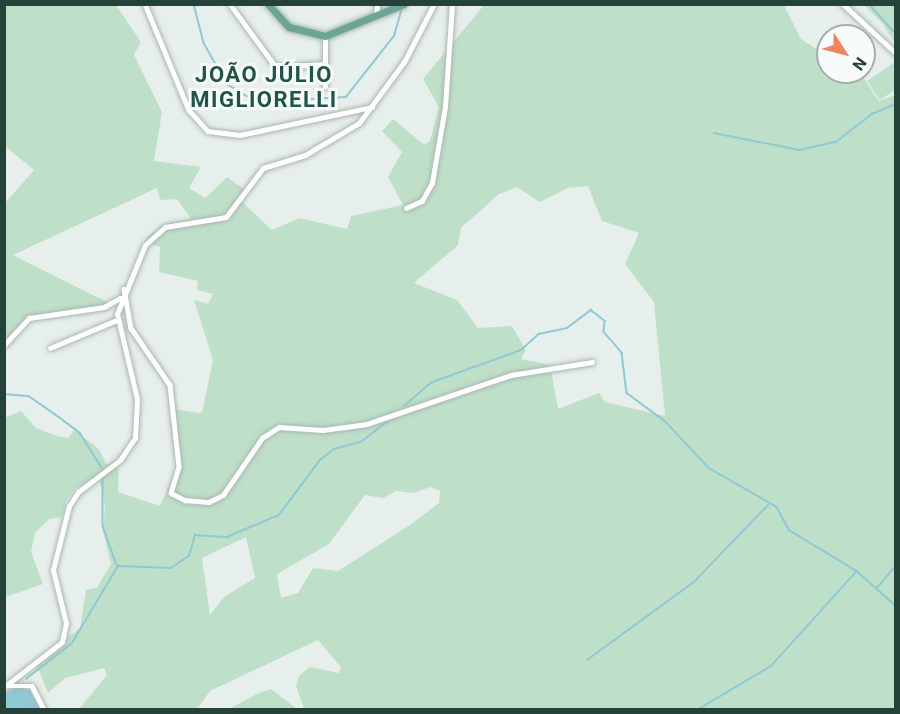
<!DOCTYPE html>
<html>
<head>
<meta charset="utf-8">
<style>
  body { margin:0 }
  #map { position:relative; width:900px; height:714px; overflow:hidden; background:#e6efeb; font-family:Roboto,sans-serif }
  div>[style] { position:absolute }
  .green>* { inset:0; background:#bfe0c8 }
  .water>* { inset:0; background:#8ec9d4 }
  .stream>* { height:1.5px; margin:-0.75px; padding:0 0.75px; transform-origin:0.75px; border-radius:0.75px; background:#8ec9d4 }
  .roads { filter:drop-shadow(0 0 2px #a8b8b2) drop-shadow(0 0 2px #a8b8b2) }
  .minor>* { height:4.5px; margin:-2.25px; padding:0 2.25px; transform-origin:2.25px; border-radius:2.25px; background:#fff }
  .tertiary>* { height:5px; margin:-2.5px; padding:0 2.5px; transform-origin:2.5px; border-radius:2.5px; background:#fff }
  .primary>* { height:7px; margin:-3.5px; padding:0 3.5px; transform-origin:3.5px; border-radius:3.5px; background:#6aa596 }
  span { translate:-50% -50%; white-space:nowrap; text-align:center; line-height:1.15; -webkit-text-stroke:6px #f7fbf9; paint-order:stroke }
  .district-label { font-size:22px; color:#1f5548; font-weight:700; letter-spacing:1.5px }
  .frame { position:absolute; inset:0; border:6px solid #24423a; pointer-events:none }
  .north { position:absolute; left:816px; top:24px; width:60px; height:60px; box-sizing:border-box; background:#f7fbf9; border:2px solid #a3b1ad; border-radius:50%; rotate:126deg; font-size:16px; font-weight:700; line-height:24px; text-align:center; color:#24423a }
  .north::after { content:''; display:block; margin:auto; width:21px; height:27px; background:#f4845f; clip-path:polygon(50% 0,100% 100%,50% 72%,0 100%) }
</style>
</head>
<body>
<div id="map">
  <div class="green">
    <div style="clip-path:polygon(evenodd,5px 5px,116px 5px,141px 42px,134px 55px,162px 112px,154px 161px,201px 167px,189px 188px,205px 198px,227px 177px,244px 189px,241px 201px,272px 230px,300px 218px,347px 229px,351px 216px,403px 205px,388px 177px,402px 152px,382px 131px,393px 119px,424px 145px,430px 141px,439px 107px,423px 79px,484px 5px,784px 5px,801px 39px,828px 57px,828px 72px,860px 72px,879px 101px,895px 95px,895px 709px,304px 709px,296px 686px,299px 676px,310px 667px,339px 673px,341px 667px,318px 640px,210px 691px,197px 709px,79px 709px,107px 675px,104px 668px,65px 678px,48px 693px,36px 663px,80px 628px,86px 590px,97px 588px,111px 564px,103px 532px,105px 506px,99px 477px,77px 487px,66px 500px,62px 517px,49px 519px,35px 533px,31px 552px,43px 584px,5px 597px,4px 418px,21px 411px,36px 428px,57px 436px,68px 438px,74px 430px,99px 449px,107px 465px,119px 458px,118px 492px,160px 506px,176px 470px,171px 409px,202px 413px,213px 360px,194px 300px,208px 304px,213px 294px,197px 290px,198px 281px,159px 272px,160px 247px,144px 242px,147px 237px,164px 224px,191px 219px,177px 199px,160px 200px,157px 188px,13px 255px,113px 305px,105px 312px,90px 307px,28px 322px,5px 348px,5px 203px,34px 170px,5px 146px,5px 5px,588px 186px,602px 221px,639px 233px,625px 264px,654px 302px,665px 416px,605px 402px,599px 393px,558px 409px,550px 365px,521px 359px,526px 350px,512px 326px,478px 328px,457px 300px,414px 283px,458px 245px,461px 228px,499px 194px,517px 187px,540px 202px,568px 188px,588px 186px,5px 5px,430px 487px,440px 491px,439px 503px,410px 525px,338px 571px,313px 568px,298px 593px,281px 598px,277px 574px,329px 544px,365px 495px,383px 498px,396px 491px,414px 493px,430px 487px,5px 5px,246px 537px,255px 578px,224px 597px,210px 615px,202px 558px,246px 537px)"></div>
    <div style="clip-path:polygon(864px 5px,895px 5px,895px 43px,882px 23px)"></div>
    <div style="clip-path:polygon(895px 62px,895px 90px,880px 100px,867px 81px)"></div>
    <div style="clip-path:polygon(271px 689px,297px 709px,229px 709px,257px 694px)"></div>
  </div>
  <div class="water">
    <div style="clip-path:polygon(17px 686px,31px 691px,40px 709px,5px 710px,5px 693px)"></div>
  </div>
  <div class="stream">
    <div style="left:194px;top:4px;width:40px;rotate:75.6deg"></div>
    <div style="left:204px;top:43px;width:47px;rotate:60.7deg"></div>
    <div style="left:227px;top:84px;width:23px;rotate:31deg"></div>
    <div style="left:247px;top:96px;width:29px;rotate:10deg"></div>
    <div style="left:276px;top:101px;width:70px;rotate:-3.3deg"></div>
    <div style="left:346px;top:97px;width:78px;rotate:-51.8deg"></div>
    <div style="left:394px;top:36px;width:29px;rotate:-74deg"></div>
    <div style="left:869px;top:4px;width:40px;rotate:48deg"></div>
    <div style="left:714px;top:133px;width:88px;rotate:11.2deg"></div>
    <div style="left:800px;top:150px;width:37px;rotate:-13deg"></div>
    <div style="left:836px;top:142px;width:46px;rotate:-37.9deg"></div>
    <div style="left:872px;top:114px;width:26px;rotate:-23deg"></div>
    <div style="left:4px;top:394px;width:25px;rotate:5deg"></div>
    <div style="left:29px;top:396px;width:32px;rotate:35deg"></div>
    <div style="left:55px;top:414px;width:31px;rotate:37deg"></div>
    <div style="left:80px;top:433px;width:41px;rotate:57.8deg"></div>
    <div style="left:404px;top:406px;width:35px;rotate:-41deg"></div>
    <div style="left:430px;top:383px;width:97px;rotate:-19.9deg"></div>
    <div style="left:521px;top:350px;width:24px;rotate:-42deg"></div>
    <div style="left:539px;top:334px;width:29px;rotate:-12deg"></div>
    <div style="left:567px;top:328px;width:30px;rotate:-37deg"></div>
    <div style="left:591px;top:310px;width:18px;rotate:38deg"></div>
    <div style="left:605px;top:321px;width:11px;rotate:95deg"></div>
    <div style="left:604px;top:332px;width:28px;rotate:49deg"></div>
    <div style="left:622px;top:353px;width:40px;rotate:82.9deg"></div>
    <div style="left:627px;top:393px;width:47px;rotate:36.4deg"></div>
    <div style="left:665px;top:421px;width:64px;rotate:46.9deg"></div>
    <div style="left:709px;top:468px;width:78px;rotate:29.8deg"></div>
    <div style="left:777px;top:507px;width:26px;rotate:62deg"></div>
    <div style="left:789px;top:530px;width:79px;rotate:31.1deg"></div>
    <div style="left:857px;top:571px;width:52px;rotate:41.9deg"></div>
    <div style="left:103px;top:478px;width:48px;rotate:90deg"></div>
    <div style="left:103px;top:526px;width:41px;rotate:70.3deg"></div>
    <div style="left:118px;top:566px;width:53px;rotate:2.2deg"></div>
    <div style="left:171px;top:568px;width:22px;rotate:-34deg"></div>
    <div style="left:189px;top:556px;width:22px;rotate:-74deg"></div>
    <div style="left:195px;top:535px;width:32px;rotate:4deg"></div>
    <div style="left:227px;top:537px;width:56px;rotate:-22.9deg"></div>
    <div style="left:279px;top:515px;width:69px;rotate:-53.3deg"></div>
    <div style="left:320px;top:460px;width:18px;rotate:-38deg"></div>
    <div style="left:334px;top:449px;width:28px;rotate:-15deg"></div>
    <div style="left:361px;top:442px;width:39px;rotate:-38deg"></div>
    <div style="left:877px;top:588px;width:30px;rotate:-50deg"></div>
    <div style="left:587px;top:660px;width:132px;rotate:-36.1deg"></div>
    <div style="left:694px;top:582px;width:107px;rotate:-46.1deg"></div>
    <div style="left:26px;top:679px;width:58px;rotate:-38deg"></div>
    <div style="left:72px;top:643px;width:90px;rotate:-59.1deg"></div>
    <div style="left:697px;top:710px;width:86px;rotate:-30.7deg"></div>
    <div style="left:771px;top:666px;width:127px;rotate:-47.9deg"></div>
  </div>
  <div class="roads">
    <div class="minor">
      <div style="left:145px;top:4px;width:115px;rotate:67.5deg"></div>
      <div style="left:189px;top:110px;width:28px;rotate:48deg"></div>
      <div style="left:208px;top:131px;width:32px;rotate:7deg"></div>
      <div style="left:240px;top:135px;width:135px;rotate:-12deg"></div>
      <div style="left:230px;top:4px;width:78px;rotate:53.9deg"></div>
      <div style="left:276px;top:67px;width:49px;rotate:-3.5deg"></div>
      <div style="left:843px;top:4px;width:72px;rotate:42.8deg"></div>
      <div style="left:376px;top:16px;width:12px;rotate:-85deg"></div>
      <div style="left:325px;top:87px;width:51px;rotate:-90deg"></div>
      <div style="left:406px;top:208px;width:17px;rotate:-24deg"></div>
      <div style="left:422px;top:201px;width:21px;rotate:-61deg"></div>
      <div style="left:432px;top:183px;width:77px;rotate:-80.3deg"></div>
      <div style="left:445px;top:107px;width:103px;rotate:-86.1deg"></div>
      <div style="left:124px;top:289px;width:40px;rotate:80deg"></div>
      <div style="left:131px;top:328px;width:69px;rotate:55.6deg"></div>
      <div style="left:170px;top:385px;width:82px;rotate:83.7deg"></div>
      <div style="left:179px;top:467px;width:27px;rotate:107deg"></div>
      <div style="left:171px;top:493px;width:16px;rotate:27deg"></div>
      <div style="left:185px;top:500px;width:24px;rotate:5deg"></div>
      <div style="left:209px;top:502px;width:16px;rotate:-27deg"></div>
      <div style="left:223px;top:495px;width:69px;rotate:-55.6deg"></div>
      <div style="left:262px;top:438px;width:20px;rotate:-33deg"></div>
      <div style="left:279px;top:427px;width:44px;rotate:3.9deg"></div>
      <div style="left:323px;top:430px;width:44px;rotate:-7.8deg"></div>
      <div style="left:367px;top:424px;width:152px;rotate:-18.8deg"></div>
      <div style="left:511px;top:375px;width:82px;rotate:-9.1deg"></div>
      <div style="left:4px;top:345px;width:37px;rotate:-47deg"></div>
      <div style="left:29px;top:318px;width:76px;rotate:-8.3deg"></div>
      <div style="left:104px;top:307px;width:18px;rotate:-29deg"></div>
      <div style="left:50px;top:348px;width:73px;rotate:-22.7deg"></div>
      <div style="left:7px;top:686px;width:25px"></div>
      <div style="left:32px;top:686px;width:27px;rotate:63deg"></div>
    </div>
    <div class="tertiary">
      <div style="left:4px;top:687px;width:73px;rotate:-37.8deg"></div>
      <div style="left:62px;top:642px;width:19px;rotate:-78deg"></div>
      <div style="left:66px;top:623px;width:55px;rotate:-103.8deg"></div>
      <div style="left:53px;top:570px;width:66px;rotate:-76deg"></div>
      <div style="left:69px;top:506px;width:17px;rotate:-57deg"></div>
      <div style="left:78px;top:492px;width:53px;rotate:-37.3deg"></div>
      <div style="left:120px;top:460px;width:27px;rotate:-56deg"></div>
      <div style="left:135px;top:438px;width:39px;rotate:-87deg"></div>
      <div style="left:137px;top:399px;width:87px;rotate:-103.2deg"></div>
      <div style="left:117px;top:314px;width:74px;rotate:-67.9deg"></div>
      <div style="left:145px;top:245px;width:27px;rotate:-42deg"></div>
      <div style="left:165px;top:227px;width:62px;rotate:-9.3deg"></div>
      <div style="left:226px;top:217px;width:61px;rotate:-52.9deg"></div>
      <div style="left:263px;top:168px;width:44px;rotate:-17.2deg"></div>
      <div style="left:305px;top:155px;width:63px;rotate:-30.7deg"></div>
      <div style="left:359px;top:123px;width:76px;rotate:-53.6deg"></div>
      <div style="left:404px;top:62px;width:65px;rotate:-62.7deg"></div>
    </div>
    <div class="primary">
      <div style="left:268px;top:4px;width:31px;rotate:48deg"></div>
      <div style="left:289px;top:27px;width:37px;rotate:14deg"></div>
      <div style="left:325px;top:36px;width:85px;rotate:-22.1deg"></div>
    </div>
  </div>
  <div class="district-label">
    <span style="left:264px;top:87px">JOÃO JÚLIO<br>MIGLIORELLI</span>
  </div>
  <div class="frame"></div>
  <div class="north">N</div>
</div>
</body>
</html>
